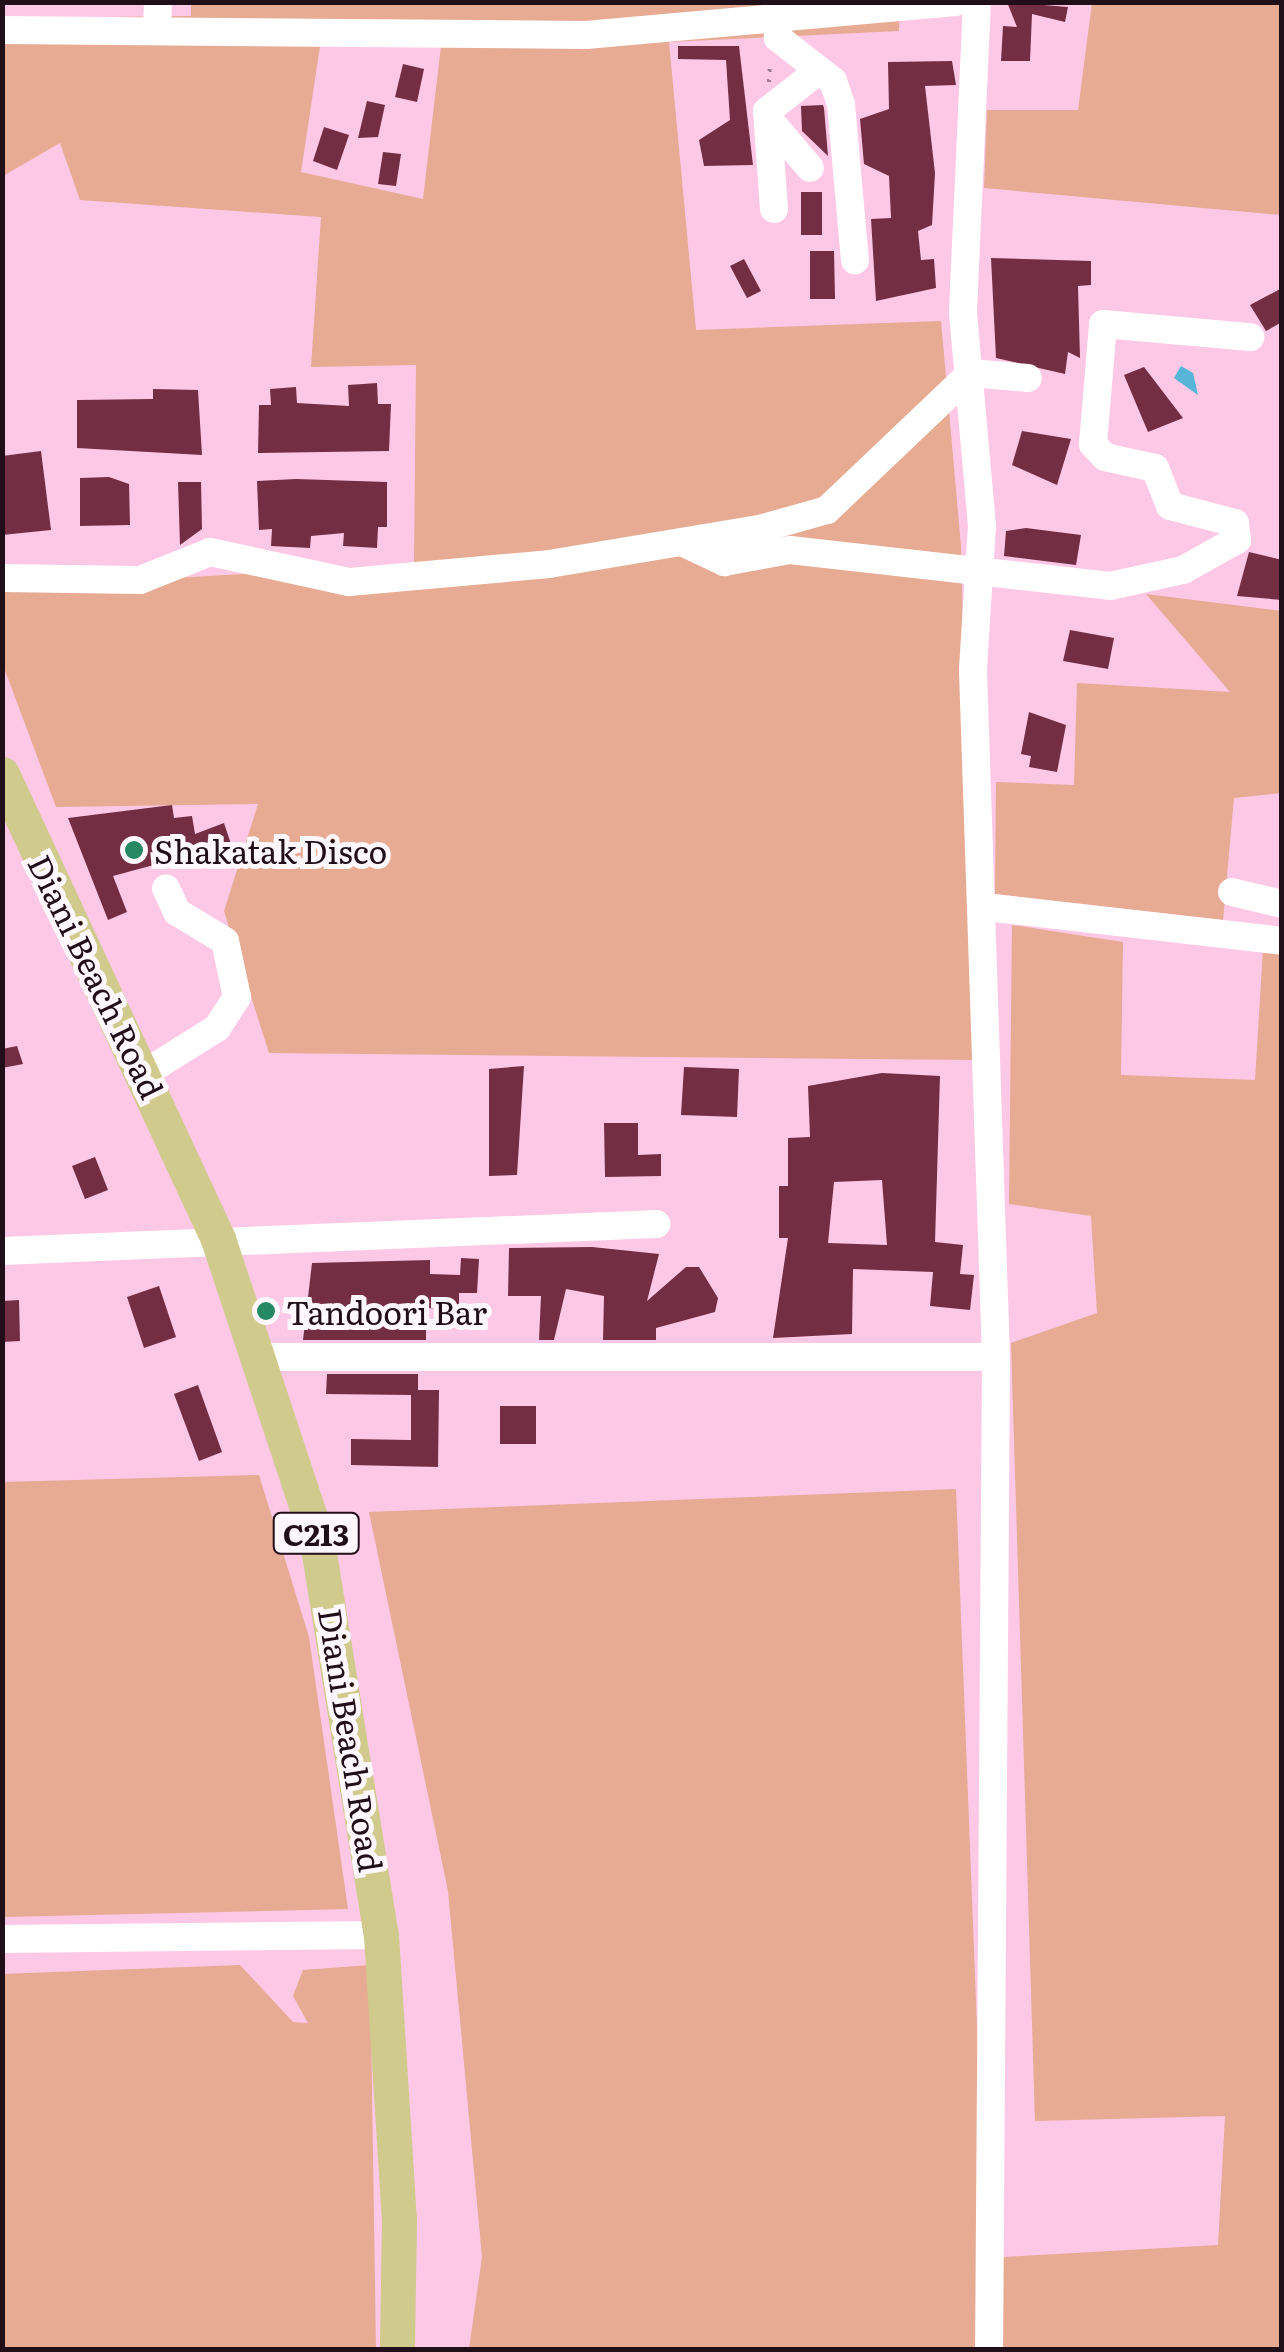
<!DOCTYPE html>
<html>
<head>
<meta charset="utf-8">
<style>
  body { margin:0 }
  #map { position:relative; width:1284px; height:2352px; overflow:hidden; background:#fdc7e6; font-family:Literata,serif }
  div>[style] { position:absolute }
  .green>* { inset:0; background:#e7aa92 }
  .water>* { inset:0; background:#57b6d7 }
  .building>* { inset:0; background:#742e44 }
  .path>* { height:4px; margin-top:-2px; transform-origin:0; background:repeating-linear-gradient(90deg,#a07990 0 2.5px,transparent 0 10.5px) }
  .minor>* { height:28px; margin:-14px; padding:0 14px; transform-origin:14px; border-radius:14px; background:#fff }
  .major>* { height:35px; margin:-17.5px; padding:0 17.5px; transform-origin:17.5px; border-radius:17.5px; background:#d0ca8c }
  .dots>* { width:28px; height:28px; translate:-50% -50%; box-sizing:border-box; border:5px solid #fef8fc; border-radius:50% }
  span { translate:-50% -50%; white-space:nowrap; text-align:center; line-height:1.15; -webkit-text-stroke:10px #fef8fc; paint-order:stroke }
  .shield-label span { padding:2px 8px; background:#fef8fc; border:2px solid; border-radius:8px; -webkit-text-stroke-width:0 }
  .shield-label { font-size:30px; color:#200e19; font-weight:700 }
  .poi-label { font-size:32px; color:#200e19 }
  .left { translate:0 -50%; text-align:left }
  .street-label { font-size:32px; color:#200e19 }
  .frame { position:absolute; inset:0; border:5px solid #200e19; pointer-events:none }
</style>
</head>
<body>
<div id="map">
  <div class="green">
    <div style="clip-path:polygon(evenodd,191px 2px,900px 3px,899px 31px,669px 42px,696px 330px,941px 321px,961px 546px,973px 1060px,269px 1053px,224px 911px,258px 804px,56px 807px,3px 665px,3px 588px,414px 564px,416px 365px,311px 367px,321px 217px,80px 200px,60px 143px,3px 176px,3px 18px,191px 16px,191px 2px,320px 46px,441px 46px,423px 199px,301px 172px,320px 46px)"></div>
    <div style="clip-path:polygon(1092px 3px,1281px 3px,1281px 215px,984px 188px,987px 110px,1078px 110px)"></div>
    <div style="clip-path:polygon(1146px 594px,1281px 611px,1281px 793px,1234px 798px,1223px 920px,995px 894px,996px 782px,1074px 785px,1077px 683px,1230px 692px)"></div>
    <div style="clip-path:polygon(1012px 925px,1123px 942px,1121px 1075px,1255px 1080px,1263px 950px,1281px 953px,1281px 2349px,469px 2349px,482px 2257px,448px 1891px,369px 1512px,956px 1489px,986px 2258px,1218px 2245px,1225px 2116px,1035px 2121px,1011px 1343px,1097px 1313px,1091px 1216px,1009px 1204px)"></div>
    <div style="clip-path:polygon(259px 1475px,309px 1637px,348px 1909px,3px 1917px,3px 1482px)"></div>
    <div style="clip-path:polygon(240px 1965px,293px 2022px,308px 2023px,293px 1996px,303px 1970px,370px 1965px,376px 2349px,3px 2349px,2px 1974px)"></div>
  </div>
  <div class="water">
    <div style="clip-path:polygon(1181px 366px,1193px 373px,1198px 395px,1174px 378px)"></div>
  </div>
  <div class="building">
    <div style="clip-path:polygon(1007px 2px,1068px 7px,1065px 22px,1032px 14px,1030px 61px,1001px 61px,1003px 26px,1017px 27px)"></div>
    <div style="clip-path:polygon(678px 46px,739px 46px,753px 165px,704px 166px,699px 140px,730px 120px,726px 60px,678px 59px)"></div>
    <div style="clip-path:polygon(952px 61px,956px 85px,925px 86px,935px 173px,932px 225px,918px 231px,921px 260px,934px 259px,936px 288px,876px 301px,871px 219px,891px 218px,889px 176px,864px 164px,860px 119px,889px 109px,888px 62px)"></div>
    <div style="clip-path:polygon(403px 64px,424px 69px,417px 102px,395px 97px)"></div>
    <div style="clip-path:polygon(367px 101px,385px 105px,378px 137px,358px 138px)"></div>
    <div style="clip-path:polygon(823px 105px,824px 108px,828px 156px,802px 131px,801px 106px)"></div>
    <div style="clip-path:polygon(324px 127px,349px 135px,337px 170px,313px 161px)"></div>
    <div style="clip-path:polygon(383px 152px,401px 154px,396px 186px,378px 184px)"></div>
    <div style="clip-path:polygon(801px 192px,822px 192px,822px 235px,801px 235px)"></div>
    <div style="clip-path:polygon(810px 251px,834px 251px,835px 299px,810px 299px)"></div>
    <div style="clip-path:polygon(991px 258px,1091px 261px,1091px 285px,1078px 286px,1080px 358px,1068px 352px,1065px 374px,996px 358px)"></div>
    <div style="clip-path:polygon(744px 259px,761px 291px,747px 298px,730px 266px)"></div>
    <div style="clip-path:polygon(1282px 288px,1282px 322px,1266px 331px,1250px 305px)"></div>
    <div style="clip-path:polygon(1144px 367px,1183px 418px,1148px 432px,1124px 375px)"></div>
    <div style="clip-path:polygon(377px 383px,378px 404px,391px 404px,389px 451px,258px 453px,259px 405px,271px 405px,270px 389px,296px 387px,297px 403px,349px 406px,348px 385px)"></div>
    <div style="clip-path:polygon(153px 389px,198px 390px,202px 455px,77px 448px,77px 400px,153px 399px)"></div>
    <div style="clip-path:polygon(1022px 431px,1071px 439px,1057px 485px,1012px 465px)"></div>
    <div style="clip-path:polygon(41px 451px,51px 530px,2px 535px,2px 456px)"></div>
    <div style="clip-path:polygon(109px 477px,129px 484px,130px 525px,80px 526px,80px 478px)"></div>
    <div style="clip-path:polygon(296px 479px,387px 482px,387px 527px,378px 527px,377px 548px,343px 546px,344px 533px,311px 536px,310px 548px,271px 546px,272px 529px,259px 530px,257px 481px)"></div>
    <div style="clip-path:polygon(178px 482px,201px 482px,202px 529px,180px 545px)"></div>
    <div style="clip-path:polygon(1026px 528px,1081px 535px,1076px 565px,1004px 556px,1006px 531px)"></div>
    <div style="clip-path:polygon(1249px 552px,1282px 560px,1282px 600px,1237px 596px)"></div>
    <div style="clip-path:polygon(1070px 630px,1114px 638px,1108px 669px,1063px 661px)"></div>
    <div style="clip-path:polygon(1029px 712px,1066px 725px,1057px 772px,1029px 767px,1031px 756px,1021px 754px)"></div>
    <div style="clip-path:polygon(172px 805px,174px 818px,192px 816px,195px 834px,224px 823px,231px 844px,113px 876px,127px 912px,108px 920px,68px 818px)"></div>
    <div style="clip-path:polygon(17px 1046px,23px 1064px,2px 1068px,2px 1049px)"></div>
    <div style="clip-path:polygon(524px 1066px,517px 1175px,489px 1176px,489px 1069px)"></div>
    <div style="clip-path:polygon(684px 1067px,739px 1069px,737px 1117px,681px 1115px)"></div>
    <div style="clip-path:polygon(evenodd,882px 1073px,940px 1076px,935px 1242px,963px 1245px,960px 1274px,974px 1275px,970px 1310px,930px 1306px,933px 1272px,853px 1269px,852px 1334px,773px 1338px,788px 1238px,779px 1238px,779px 1186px,788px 1186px,788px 1138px,810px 1137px,808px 1086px,882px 1073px,882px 1180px,887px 1245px,828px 1243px,834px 1182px,882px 1180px)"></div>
    <div style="clip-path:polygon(604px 1123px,638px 1123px,638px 1155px,661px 1154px,661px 1176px,605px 1177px)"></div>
    <div style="clip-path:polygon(95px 1157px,108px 1190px,85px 1199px,72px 1166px)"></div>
    <div style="clip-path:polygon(592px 1247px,659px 1254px,647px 1301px,686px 1267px,699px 1267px,718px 1298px,715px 1312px,656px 1328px,656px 1340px,603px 1340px,604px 1296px,566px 1289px,554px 1340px,539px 1340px,541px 1296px,508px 1296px,509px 1248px)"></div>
    <div style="clip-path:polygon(461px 1258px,479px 1259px,477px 1293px,459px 1293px,459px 1309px,426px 1308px,426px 1340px,303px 1340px,312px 1263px,430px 1260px,430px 1274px,460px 1275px)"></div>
    <div style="clip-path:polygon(159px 1286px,176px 1337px,144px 1348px,127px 1297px)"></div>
    <div style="clip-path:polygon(19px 1300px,20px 1341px,2px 1342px,2px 1301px)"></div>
    <div style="clip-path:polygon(327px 1374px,418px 1374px,418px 1390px,439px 1390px,438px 1467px,351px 1465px,351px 1439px,411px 1440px,411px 1395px,326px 1394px)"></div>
    <div style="clip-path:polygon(198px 1385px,222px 1452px,199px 1461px,174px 1394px)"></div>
    <div style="clip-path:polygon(500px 1406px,536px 1406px,536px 1444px,500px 1444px)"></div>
  </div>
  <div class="path">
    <div style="left:769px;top:82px;width:21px;rotate:-87deg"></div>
  </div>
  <div class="minor">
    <div style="left:977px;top:2px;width:311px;rotate:92.6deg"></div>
    <div style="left:963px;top:313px;width:214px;rotate:84.9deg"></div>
    <div style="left:982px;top:526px;width:145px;rotate:93.6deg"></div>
    <div style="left:973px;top:671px;width:686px;rotate:88.08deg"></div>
    <div style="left:996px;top:1357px;width:993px;rotate:90.4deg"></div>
    <div style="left:777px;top:15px;width:23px;rotate:88deg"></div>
    <div style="left:778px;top:38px;width:70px;rotate:38deg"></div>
    <div style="left:833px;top:81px;width:24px;rotate:71deg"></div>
    <div style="left:841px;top:104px;width:157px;rotate:84.9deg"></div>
    <div style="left:2px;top:30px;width:584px;rotate:0.49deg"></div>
    <div style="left:586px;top:35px;width:371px;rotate:-5.1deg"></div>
    <div style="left:157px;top:30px;width:28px;rotate:-88deg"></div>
    <div style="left:771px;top:122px;width:60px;rotate:49.7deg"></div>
    <div style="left:774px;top:209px;width:98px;rotate:-94.1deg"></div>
    <div style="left:767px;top:111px;width:65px;rotate:-38.1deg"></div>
    <div style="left:682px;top:542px;width:47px;rotate:25.5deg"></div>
    <div style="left:724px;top:562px;width:67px;rotate:-10.3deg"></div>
    <div style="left:790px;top:550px;width:322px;rotate:6.4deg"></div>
    <div style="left:1110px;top:586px;width:75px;rotate:-12.4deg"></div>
    <div style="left:1183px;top:570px;width:62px;rotate:-29.1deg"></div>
    <div style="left:1237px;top:540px;width:17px;rotate:-97deg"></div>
    <div style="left:1235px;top:523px;width:67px;rotate:-165.3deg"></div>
    <div style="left:1170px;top:506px;width:41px;rotate:-111.5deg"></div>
    <div style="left:1155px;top:468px;width:51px;rotate:-167.6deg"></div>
    <div style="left:1105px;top:457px;width:18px;rotate:-133deg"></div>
    <div style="left:1093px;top:444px;width:120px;rotate:-85.2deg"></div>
    <div style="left:1103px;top:324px;width:148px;rotate:5.1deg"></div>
    <div style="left:2px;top:578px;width:138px;rotate:0.8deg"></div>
    <div style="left:140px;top:580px;width:75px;rotate:-21.8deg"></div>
    <div style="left:210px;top:552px;width:142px;rotate:12.2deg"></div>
    <div style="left:349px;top:582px;width:201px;rotate:-5.1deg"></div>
    <div style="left:549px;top:564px;width:217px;rotate:-9.5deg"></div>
    <div style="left:763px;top:528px;width:66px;rotate:-15.7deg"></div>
    <div style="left:827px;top:510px;width:199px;rotate:-43.6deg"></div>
    <div style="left:971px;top:373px;width:57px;rotate:5deg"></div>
    <div style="left:1232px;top:892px;width:51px;rotate:13.5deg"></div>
    <div style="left:985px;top:907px;width:299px;rotate:6.5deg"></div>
    <div style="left:145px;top:1073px;width:85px;rotate:-32deg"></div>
    <div style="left:217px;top:1028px;width:37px;rotate:-57deg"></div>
    <div style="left:237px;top:997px;width:57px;rotate:-102.1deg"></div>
    <div style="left:225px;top:941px;width:56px;rotate:-148.9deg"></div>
    <div style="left:177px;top:912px;width:26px;rotate:-115deg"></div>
    <div style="left:2px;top:1251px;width:655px;rotate:-2.36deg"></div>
    <div style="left:263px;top:1357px;width:733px"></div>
    <div style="left:2px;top:1939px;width:379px;rotate:-0.6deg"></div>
  </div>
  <div class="major">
    <div style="left:2px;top:774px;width:513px;rotate:65.08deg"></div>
    <div style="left:218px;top:1239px;width:312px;rotate:71.7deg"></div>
    <div style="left:316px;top:1535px;width:405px;rotate:80.8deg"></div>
    <div style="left:381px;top:1935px;width:285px;rotate:86.4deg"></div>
    <div style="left:399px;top:2219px;width:131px;rotate:90.9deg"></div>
  </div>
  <div class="dots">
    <div style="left:134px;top:850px;background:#248862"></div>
    <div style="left:266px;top:1311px;background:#248862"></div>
  </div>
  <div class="shield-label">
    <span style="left:316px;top:1533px">C213</span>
  </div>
  <div class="poi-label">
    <span class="left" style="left:154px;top:850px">Shakatak Disco</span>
    <span class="left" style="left:286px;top:1311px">Tandoori Bar</span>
  </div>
  <div class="street-label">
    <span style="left:97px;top:976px;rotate:64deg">Diani Beach Road</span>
    <span style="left:352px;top:1740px;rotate:81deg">Diani Beach Road</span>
  </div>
  <div class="frame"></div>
</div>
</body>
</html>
